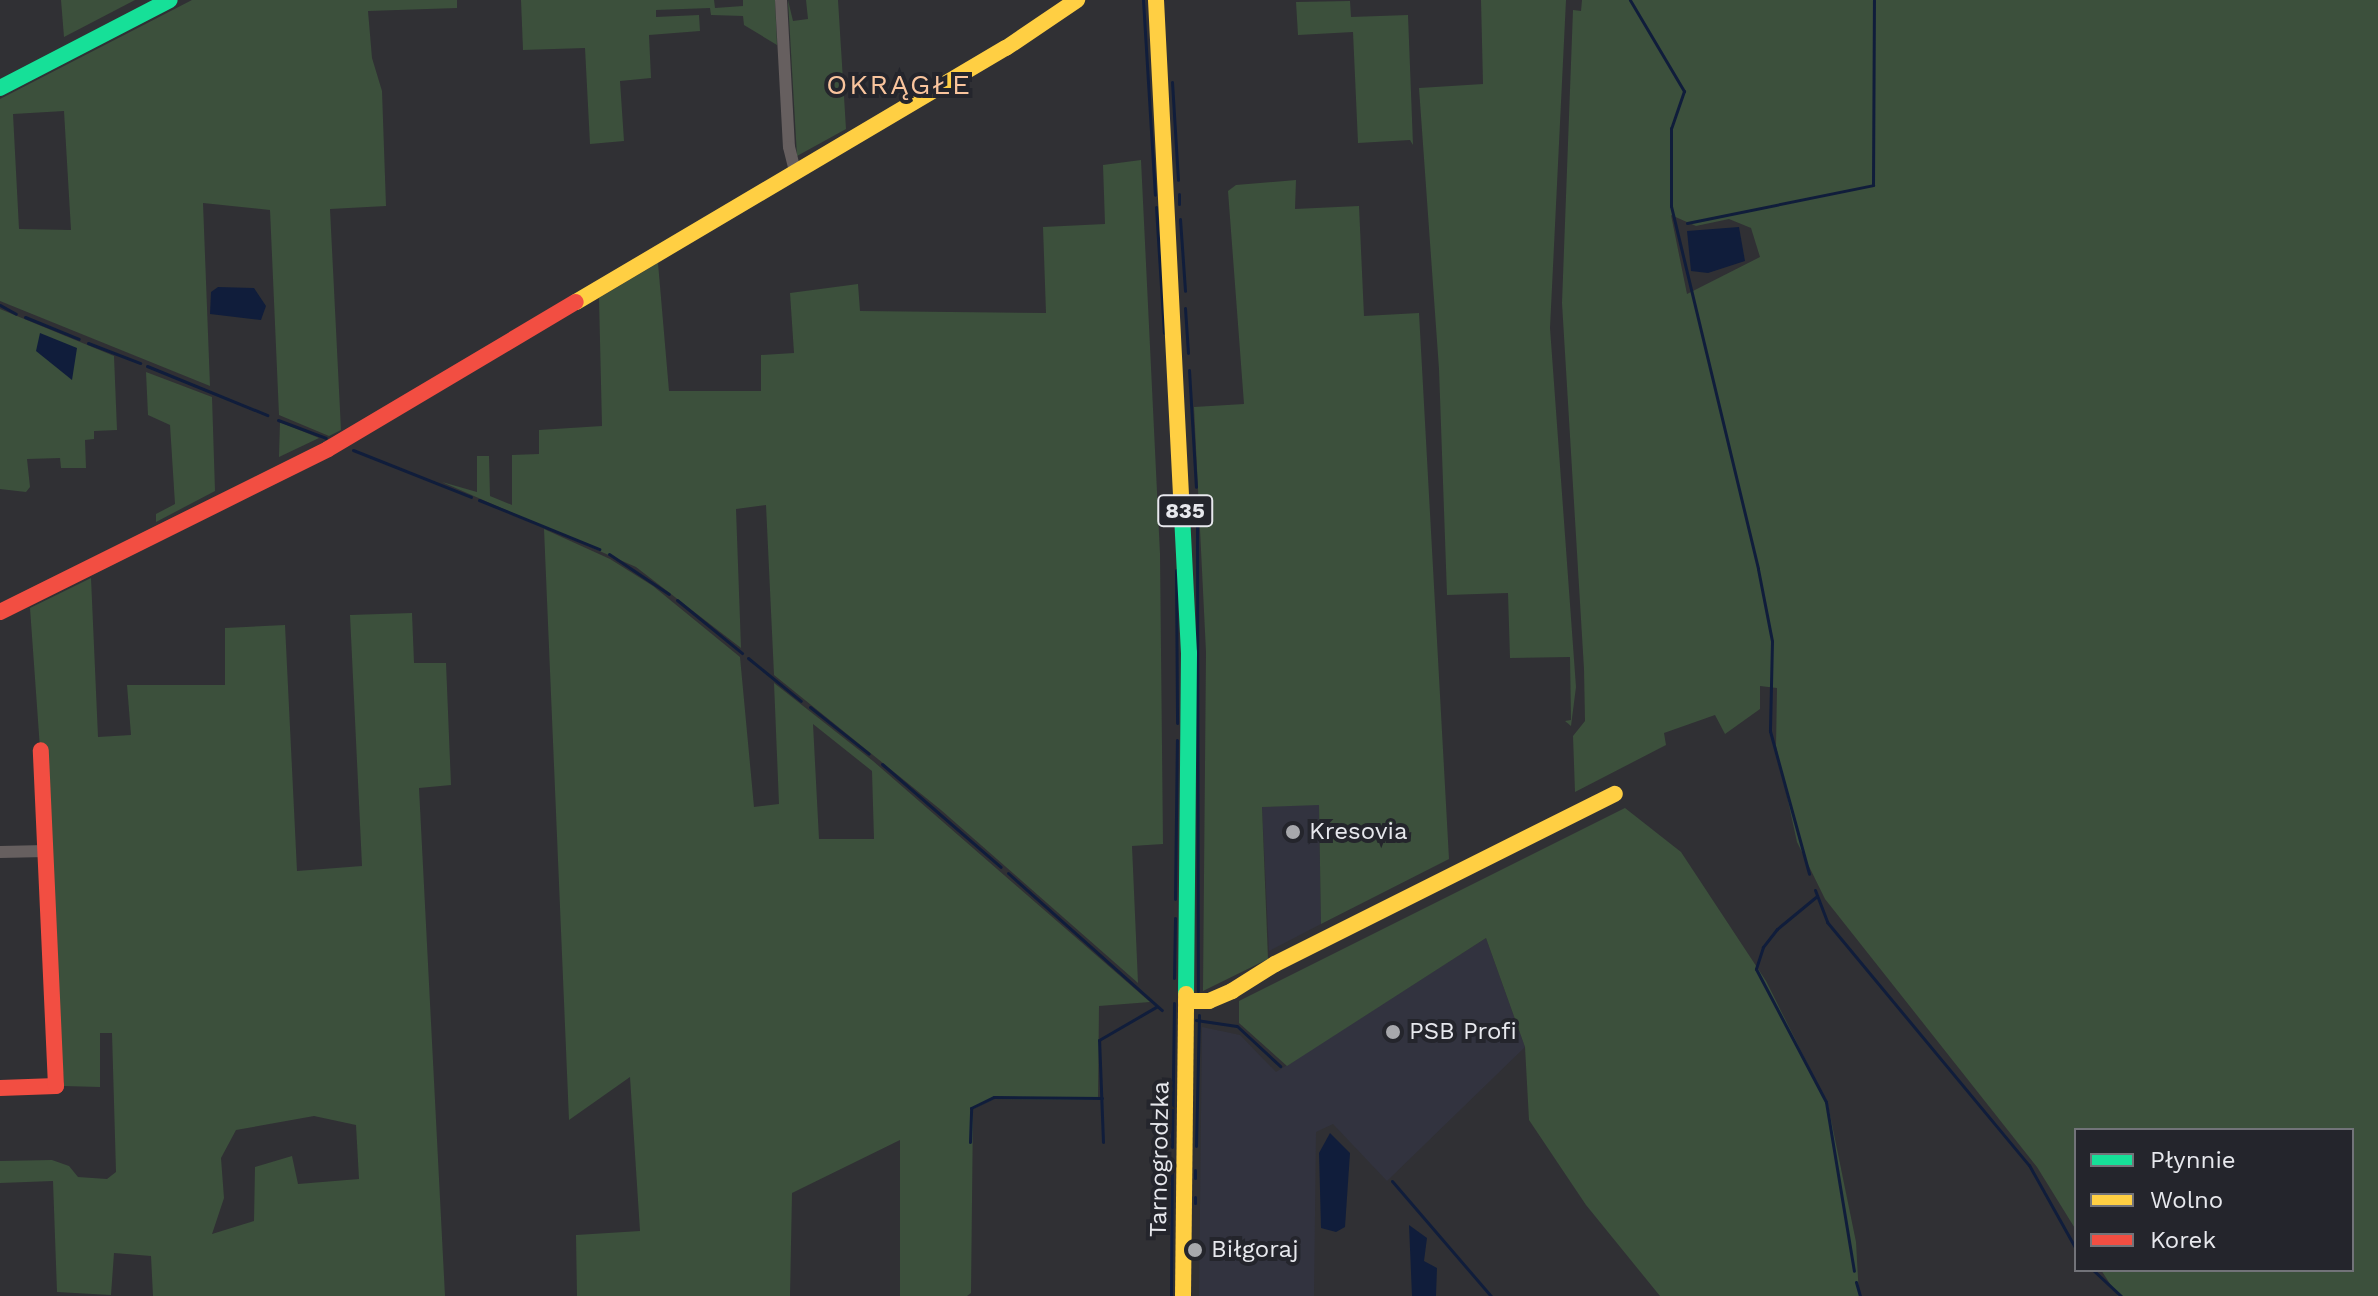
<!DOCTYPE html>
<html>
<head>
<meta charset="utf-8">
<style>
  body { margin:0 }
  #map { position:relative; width:2378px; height:1296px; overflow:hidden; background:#303034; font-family:"Work Sans",sans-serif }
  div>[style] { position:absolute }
  .built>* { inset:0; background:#32333f }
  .green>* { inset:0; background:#3c503c }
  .water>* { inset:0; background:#101d3b }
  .stream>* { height:3px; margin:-1.5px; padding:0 1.5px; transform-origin:1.5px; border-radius:1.5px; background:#101d3b }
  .street>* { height:12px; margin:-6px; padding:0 6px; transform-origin:6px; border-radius:6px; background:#665f5f }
  .fast>* { height:16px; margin:-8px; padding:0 8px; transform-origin:8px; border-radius:8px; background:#16e098 }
  .slow>* { height:16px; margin:-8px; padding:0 8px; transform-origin:8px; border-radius:8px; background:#ffcf43 }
  .jam>* { height:16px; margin:-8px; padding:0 8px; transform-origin:8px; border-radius:8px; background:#f24e42 }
  .dots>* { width:22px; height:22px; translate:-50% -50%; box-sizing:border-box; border:4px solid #24252c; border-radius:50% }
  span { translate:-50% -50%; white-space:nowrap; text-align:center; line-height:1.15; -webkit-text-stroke:8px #24252c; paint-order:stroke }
  .shield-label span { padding:2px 6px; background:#24252c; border:2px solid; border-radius:6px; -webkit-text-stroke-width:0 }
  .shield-label { font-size:22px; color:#e7e8ed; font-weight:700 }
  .poi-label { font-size:24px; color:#e7e8ed }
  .left { translate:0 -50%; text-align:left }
  .street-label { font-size:24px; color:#e7e8ed }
  .quarter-label { font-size:28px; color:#f9c49d; letter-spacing:2px }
  .legend { position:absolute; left:2074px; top:1128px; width:280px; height:144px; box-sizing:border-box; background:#24252c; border:2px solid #727379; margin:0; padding:10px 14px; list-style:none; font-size:24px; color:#e7e8ed }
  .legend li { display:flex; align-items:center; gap:16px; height:40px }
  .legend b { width:40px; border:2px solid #727379 }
</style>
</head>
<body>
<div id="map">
  <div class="built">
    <div style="clip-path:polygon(1319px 804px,1321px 924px,1269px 951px,1262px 807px)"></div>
    <div style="clip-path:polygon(1486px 938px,1525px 1047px,1387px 1181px,1333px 1124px,1316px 1132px,1314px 1296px,1199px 1296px,1202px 1027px,1240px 1035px,1276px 1072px)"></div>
  </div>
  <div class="green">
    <div style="clip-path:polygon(61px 0,135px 0,64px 37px)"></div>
    <div style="clip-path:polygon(evenodd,192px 0,457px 0,457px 8px,368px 11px,372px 58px,382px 91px,386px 206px,330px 209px,341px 430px,329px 436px,279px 415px,270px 210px,203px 203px,210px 386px,0 301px,0 99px,192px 0,64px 111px,71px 230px,19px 229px,13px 114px,64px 111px)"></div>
    <div style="clip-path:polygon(521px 0,714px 0,715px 8px,743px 6px,743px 0,775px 0,777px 45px,744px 25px,743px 16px,711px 15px,710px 8px,656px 10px,656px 17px,699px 15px,700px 31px,649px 35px,651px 78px,620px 81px,624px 141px,590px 144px,585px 48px,523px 50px)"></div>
    <div style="clip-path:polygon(788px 0,793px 21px,808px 19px,806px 0,838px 0,846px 129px,797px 156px)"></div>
    <div style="clip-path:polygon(1481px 0,1566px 0,1550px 328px,1576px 687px,1571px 726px,1565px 721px,1571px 720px,1570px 657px,1510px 658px,1508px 593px,1447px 595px,1439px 369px,1419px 88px,1483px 84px)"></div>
    <div style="clip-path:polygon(evenodd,1582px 0,2378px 0,2378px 1296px,2118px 1296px,2101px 1270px,2352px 1270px,2352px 1130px,2076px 1130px,2076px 1230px,2037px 1167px,1825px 899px,1797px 842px,1776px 746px,1777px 688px,1760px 686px,1760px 709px,1725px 734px,1715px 715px,1664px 733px,1666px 745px,1575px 792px,1573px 736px,1585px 721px,1584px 669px,1562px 303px,1573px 10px,1581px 11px,1582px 0,1671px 215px,1696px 226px,1729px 219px,1751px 228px,1760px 257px,1687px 294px,1671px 215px)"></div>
    <div style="clip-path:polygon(1350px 1px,1351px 17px,1408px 15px,1413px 145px,1410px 140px,1358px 143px,1353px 32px,1298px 35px,1296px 2px)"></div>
    <div style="clip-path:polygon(1141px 160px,1160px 554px,1163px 844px,1132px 846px,1138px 983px,941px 810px,774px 675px,766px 505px,736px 509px,741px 648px,636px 567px,442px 482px,477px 492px,477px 456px,489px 456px,490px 496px,512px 505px,512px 455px,539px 454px,539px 430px,602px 426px,599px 298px,658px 263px,669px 391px,761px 391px,761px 355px,794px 353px,790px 293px,858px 284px,860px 311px,1046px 313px,1043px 227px,1105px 224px,1103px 165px)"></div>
    <div style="clip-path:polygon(1296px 180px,1295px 209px,1359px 206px,1364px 316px,1419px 313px,1449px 859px,1321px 924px,1319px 805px,1262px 807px,1268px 959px,1203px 991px,1206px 652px,1194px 407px,1244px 404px,1228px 191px,1236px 185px)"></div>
    <div style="clip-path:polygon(0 309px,114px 356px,117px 430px,94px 431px,94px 439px,85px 440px,86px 468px,61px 468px,60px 458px,27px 459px,30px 487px,26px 492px,0 489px)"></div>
    <div style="clip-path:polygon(146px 372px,212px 397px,215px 491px,156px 522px,156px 514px,175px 504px,170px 425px,148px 415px)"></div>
    <div style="clip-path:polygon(280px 422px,319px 438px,279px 457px)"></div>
    <div style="clip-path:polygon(evenodd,544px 529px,610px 559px,653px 586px,740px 657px,754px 807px,779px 804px,774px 683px,873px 761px,1150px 1002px,1099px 1006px,1098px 1100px,994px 1099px,973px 1109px,971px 1293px,967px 1296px,900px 1296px,900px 1140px,792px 1193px,790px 1296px,577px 1296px,576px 1235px,640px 1231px,630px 1077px,569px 1120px,544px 529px,813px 724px,872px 771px,874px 839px,819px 839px,813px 724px)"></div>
    <div style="clip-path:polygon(evenodd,91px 578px,98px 737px,131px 735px,127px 685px,225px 685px,225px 628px,285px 625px,297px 871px,362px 866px,350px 615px,412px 613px,414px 663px,446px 663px,451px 785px,419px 788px,445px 1296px,153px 1296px,151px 1256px,114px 1253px,111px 1295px,57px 1292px,53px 1181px,0 1183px,0 1161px,52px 1160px,69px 1166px,78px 1177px,107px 1179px,116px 1172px,112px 1033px,100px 1033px,100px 1087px,64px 1086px,30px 608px,91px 578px,314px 1116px,356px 1125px,359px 1179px,298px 1184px,292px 1156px,255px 1167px,254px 1221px,212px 1234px,224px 1198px,221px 1158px,236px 1130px,314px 1116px)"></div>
    <div style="clip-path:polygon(1625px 808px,1681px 852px,1766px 981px,1828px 1105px,1856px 1242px,1859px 1296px,1660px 1296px,1586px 1205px,1529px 1120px,1525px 1047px,1486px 938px,1287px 1066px,1239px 1023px,1239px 1001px)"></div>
  </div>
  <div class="water">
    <div style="clip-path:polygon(1739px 227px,1745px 261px,1708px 273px,1691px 271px,1687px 231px)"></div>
    <div style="clip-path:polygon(218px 287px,254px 288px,266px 306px,261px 320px,210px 314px,211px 292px)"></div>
    <div style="clip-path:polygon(40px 333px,77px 348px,72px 380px,36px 351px)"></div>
    <div style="clip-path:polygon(1330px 1133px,1350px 1153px,1345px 1227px,1336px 1232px,1321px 1228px,1319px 1153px)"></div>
    <div style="clip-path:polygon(1409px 1225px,1427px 1238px,1424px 1261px,1437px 1268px,1436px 1296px,1412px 1296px)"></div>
  </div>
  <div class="stream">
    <div style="left:1143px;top:0;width:195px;rotate:86.5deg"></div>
    <div style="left:1630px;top:0;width:106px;rotate:59.3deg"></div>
    <div style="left:1684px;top:91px;width:39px;rotate:109deg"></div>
    <div style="left:1671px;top:128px;width:78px;rotate:90deg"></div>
    <div style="left:1671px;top:206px;width:373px;rotate:76.5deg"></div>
    <div style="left:1758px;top:569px;width:73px;rotate:79deg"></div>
    <div style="left:1772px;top:641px;width:90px;rotate:91.3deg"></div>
    <div style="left:1770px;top:731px;width:148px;rotate:74.7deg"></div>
    <div style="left:1172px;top:82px;width:98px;rotate:86.5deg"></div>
    <div style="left:1179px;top:194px;width:10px;rotate:90deg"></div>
    <div style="left:1156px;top:207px;width:126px;rotate:86.4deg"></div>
    <div style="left:1180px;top:219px;width:72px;rotate:86deg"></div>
    <div style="left:1687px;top:223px;width:190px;rotate:-11.5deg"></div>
    <div style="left:1873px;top:185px;width:185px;rotate:-89.7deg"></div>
    <div style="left:0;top:305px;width:18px;rotate:29deg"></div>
    <div style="left:1185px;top:308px;width:45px;rotate:86.2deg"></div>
    <div style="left:25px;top:317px;width:58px;rotate:22.2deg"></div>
    <div style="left:88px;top:343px;width:56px;rotate:21deg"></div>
    <div style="left:147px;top:366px;width:130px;rotate:22.2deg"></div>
    <div style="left:1189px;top:370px;width:117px;rotate:86.6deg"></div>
    <div style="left:278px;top:420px;width:51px;rotate:20.6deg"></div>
    <div style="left:353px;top:450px;width:127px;rotate:21.7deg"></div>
    <div style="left:479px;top:500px;width:130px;rotate:22.2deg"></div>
    <div style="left:1197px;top:503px;width:488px;rotate:89.9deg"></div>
    <div style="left:609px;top:554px;width:72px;rotate:33.7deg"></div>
    <div style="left:1176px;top:570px;width:153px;rotate:89.6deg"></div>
    <div style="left:677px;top:600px;width:84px;rotate:39.2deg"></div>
    <div style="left:748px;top:658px;width:68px;rotate:39.1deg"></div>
    <div style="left:810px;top:707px;width:75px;rotate:38.5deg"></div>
    <div style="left:882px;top:764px;width:157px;rotate:40.9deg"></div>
    <div style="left:1008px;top:873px;width:206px;rotate:41.7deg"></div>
    <div style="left:1815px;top:890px;width:34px;rotate:69deg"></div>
    <div style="left:1827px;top:922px;width:316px;rotate:50.3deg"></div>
    <div style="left:2029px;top:1165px;width:96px;rotate:60.8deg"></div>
    <div style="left:1817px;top:896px;width:52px;rotate:140.5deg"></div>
    <div style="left:1777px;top:929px;width:23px;rotate:128deg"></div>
    <div style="left:1763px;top:947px;width:23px;rotate:108deg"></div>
    <div style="left:1756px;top:969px;width:150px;rotate:62.2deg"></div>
    <div style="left:1826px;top:1102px;width:171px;rotate:80.6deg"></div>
    <div style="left:1175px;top:899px;width:159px;rotate:-89.3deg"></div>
    <div style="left:1174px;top:978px;width:60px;rotate:-89deg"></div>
    <div style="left:1196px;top:1020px;width:41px;rotate:8.3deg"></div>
    <div style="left:1237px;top:1026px;width:59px;rotate:42.9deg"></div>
    <div style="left:970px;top:1142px;width:34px;rotate:-88deg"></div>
    <div style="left:971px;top:1108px;width:25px;rotate:-26deg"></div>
    <div style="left:994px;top:1097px;width:108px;rotate:0.5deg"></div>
    <div style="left:1103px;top:1142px;width:102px;rotate:-92.2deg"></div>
    <div style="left:1099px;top:1040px;width:66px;rotate:-30.1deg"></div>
    <div style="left:1196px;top:1146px;width:131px;rotate:-88.7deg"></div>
    <div style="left:1172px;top:1147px;width:144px;rotate:-89.2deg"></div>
    <div style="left:1195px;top:1178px;width:8px;rotate:-90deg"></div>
    <div style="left:1392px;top:1181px;width:152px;rotate:49.3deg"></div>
    <div style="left:1195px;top:1197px;width:6px;rotate:90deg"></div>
    <div style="left:2093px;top:1270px;width:38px;rotate:43deg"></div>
    <div style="left:1856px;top:1282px;width:15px;rotate:74deg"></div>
    <div style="left:1171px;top:1296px;width:128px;rotate:-89.6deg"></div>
  </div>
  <div class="street">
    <div style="left:781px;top:0;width:147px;rotate:86.9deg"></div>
    <div style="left:789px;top:147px;width:25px;rotate:76deg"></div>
    <div style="left:0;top:852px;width:46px;rotate:-1.2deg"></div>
  </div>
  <div class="fast">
    <div style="left:0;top:88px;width:191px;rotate:-27.4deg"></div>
    <div style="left:1182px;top:515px;width:138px;rotate:87.1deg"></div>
    <div style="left:1189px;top:653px;width:341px;rotate:90.5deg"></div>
  </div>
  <div class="slow">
    <div style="left:1156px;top:0;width:516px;rotate:87.11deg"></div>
    <div style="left:576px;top:302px;width:499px;rotate:-30.6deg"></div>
    <div style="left:1006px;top:48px;width:86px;rotate:-34.1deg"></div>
    <div style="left:1186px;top:1001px;width:23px"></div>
    <div style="left:1209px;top:1001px;width:25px;rotate:-23deg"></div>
    <div style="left:1232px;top:991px;width:51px;rotate:-32.1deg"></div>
    <div style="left:1275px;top:964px;width:380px;rotate:-26.6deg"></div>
    <div style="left:1183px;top:1296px;width:302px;rotate:-89.4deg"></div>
  </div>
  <div class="jam">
    <div style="left:0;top:612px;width:366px;rotate:-26.4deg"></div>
    <div style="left:328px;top:449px;width:288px;rotate:-30.7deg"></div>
    <div style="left:0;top:1088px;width:56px;rotate:-2deg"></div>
    <div style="left:56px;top:1086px;width:336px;rotate:-92.6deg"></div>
  </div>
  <div class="dots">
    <div style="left:1293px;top:832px;background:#a7a8ac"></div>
    <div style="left:1393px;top:1032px;background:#a7a8ac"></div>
    <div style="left:1195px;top:1250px;background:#a7a8ac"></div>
  </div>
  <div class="shield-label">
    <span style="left:1185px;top:511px">835</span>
  </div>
  <div class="poi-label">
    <span class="left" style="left:1309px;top:832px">Kresovia</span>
    <span class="left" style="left:1409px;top:1032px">PSB Profi</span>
    <span class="left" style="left:1211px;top:1250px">Biłgoraj</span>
  </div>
  <div class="street-label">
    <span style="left:1160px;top:1159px;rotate:-89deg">Tarnogrodzka</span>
  </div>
  <div class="quarter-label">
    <span style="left:899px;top:85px">OKRĄGŁE</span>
  </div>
  <ul class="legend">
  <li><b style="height:10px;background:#16e098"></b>Płynnie</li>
  <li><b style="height:10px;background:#ffcf43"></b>Wolno</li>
  <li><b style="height:10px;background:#f24e42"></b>Korek</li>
  </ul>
</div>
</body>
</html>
